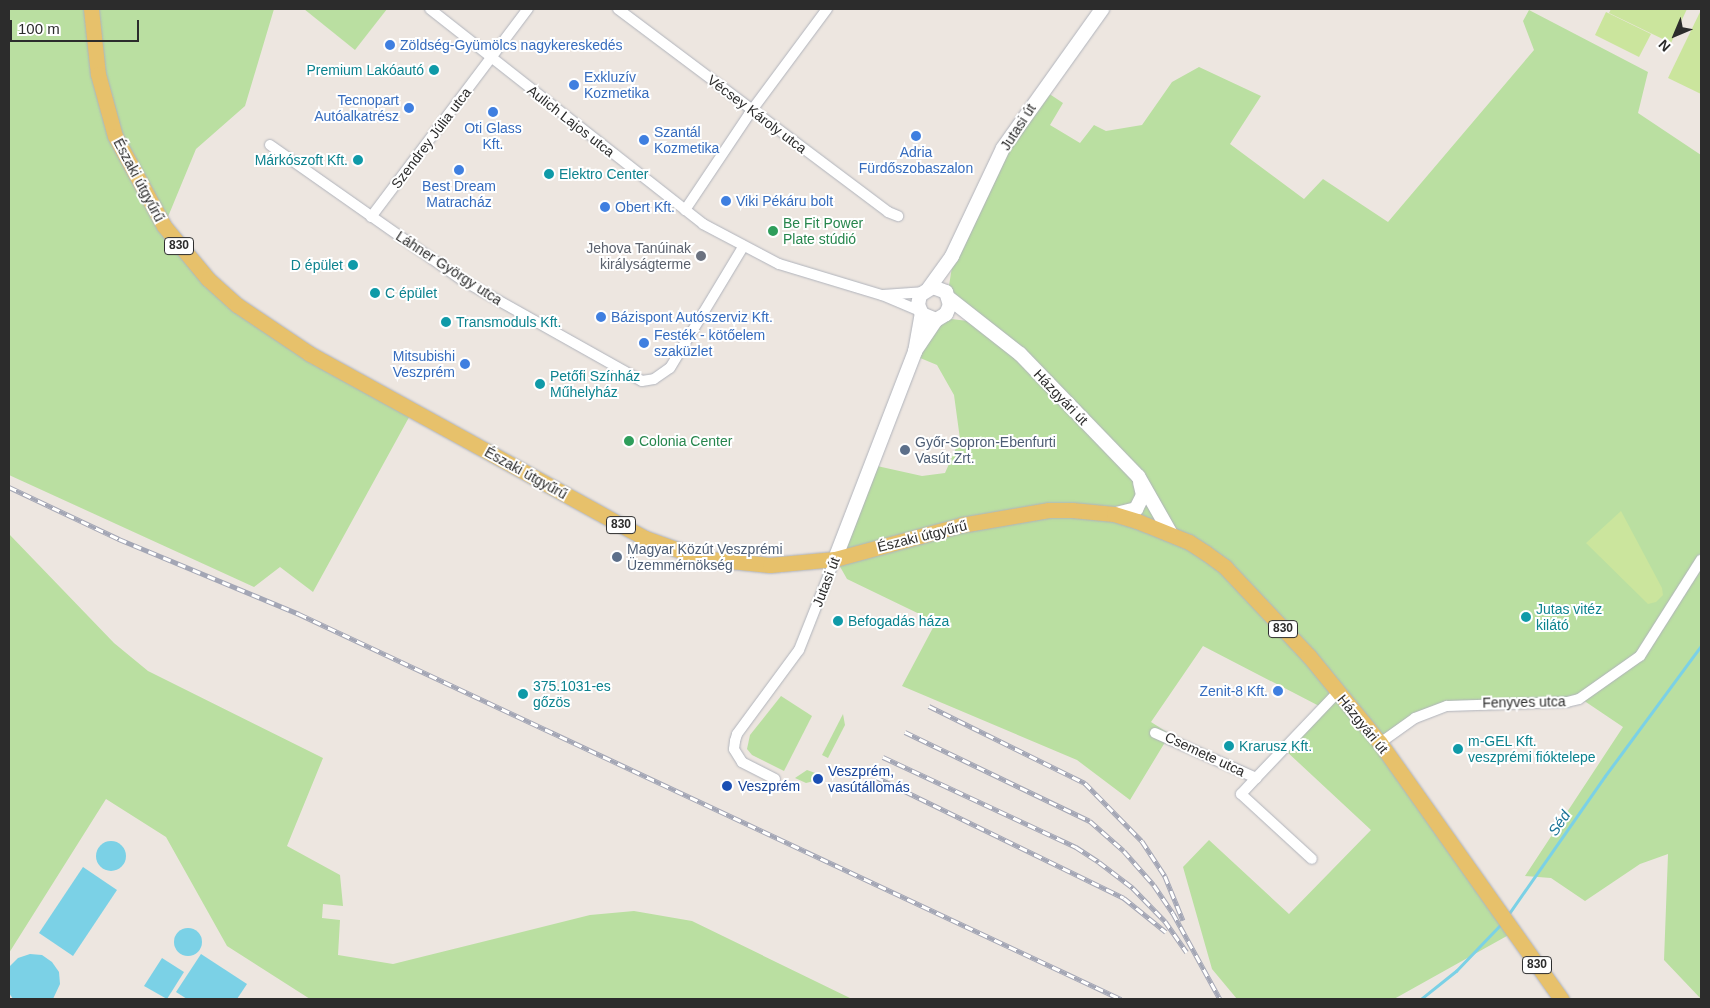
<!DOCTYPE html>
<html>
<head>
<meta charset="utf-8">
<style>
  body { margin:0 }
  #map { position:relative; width:1710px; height:1008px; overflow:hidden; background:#ede6e0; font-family:Helvetica,sans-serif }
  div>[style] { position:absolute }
  .green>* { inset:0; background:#badfa1 }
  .pitch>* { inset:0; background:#cbe59d }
  .water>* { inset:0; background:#7bd1e6 }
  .round { border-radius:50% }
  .stream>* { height:2.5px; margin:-1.25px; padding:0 1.25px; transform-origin:1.25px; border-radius:1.25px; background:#7bd1e6 }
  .roads { filter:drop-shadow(0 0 1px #b0b3bb) drop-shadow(0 0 1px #b0b3bb) }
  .street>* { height:10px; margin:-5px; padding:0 5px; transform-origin:5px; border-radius:5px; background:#fff }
  .secondary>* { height:14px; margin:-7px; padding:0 7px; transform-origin:7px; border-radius:7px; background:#fff }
  .primary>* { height:15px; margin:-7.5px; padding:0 7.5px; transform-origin:7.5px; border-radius:7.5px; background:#e7c16b }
  .rail>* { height:4.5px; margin-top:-2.25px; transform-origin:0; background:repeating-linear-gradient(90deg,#fff 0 8px,#a3a6b5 0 16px); box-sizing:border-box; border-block:1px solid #a3a6b5 }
  .dots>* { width:14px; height:14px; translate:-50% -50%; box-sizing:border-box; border:2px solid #fff; border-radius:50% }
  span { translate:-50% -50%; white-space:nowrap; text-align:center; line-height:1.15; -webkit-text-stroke:4px #fff; paint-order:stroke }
  .shield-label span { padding:1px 4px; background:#fff; border:1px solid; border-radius:4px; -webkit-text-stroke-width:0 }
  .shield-label { font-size:12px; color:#2c2c2c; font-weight:700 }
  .shop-label { font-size:14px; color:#366cbe }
  .left { translate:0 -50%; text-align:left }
  .right { translate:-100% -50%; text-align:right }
  .culture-label { font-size:14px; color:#0d838f }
  .street-label { font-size:14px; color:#2c2c2c }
  .leisure-label { font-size:14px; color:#27864d }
  .worship-label { font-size:14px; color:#5b616d }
  .service-label { font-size:14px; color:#4e5e75 }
  .transit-label { font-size:14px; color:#164399 }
  .water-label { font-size:15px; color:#187295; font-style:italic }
  .frame { position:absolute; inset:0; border:10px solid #2c2c2c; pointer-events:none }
  .north { position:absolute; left:1650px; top:10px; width:50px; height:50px; -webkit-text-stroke:4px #fff; paint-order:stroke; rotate:225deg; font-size:14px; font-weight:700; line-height:20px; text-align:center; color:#2c2c2c }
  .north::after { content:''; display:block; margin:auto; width:18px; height:22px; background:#2c2c2c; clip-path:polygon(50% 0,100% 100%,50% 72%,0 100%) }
  .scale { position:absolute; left:10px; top:20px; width:129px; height:22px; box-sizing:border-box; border:2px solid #2c2c2c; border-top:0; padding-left:6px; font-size:15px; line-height:18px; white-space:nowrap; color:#2c2c2c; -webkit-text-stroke:4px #fff; paint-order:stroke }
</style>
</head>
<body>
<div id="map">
  <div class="green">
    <div style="clip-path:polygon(9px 9px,274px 9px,245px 106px,196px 149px,165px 224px,238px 303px,413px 410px,313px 592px,280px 567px,254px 587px,9px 475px)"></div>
    <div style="clip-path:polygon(304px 9px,387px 9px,355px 50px)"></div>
    <div style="clip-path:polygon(1529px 10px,1648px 72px,1638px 113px,1701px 155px,1701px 999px,1664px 960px,1668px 854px,1640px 864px,1585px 901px,1551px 878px,1525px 876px,1623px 727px,1580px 698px,1446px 706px,1379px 743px,1514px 932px,1394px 999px,1237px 999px,1212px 969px,1183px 867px,1209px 840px,1289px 914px,1371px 830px,1285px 750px,1323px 708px,1203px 646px,1151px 722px,1170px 734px,1130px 800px,1077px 760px,902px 686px,936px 622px,847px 579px,834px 556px,868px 464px,922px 476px,945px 473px,960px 439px,954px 395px,937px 365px,913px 355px,943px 318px,976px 322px,948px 292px,955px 248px,1042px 89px,1063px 103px,1050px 125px,1080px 143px,1094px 125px,1106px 131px,1142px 125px,1172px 82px,1199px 67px,1261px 96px,1230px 144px,1304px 199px,1323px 179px,1388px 222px,1534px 50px,1523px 21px)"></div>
    <div style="clip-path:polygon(9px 534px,114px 643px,148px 671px,323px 758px,287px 846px,340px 875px,343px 906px,323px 904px,322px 918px,340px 920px,338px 955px,393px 964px,590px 915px,634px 911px,692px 921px,852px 999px,310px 999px,227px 946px,166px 837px,106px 799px,9px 953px)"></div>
    <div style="clip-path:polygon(781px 696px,812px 716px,784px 771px,752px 755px,747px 749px,750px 735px)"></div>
    <div style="clip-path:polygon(843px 714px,845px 725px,828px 758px,822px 755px)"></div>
    <div style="clip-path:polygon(807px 770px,818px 774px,814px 781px,806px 783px,795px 778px)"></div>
  </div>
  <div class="pitch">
    <div style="clip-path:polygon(1611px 9px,1687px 9px,1671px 43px,1609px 13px)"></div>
    <div style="clip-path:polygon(1701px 10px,1701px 94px,1668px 78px)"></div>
    <div style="clip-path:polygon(1606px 12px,1651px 34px,1639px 57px,1595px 35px)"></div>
    <div style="clip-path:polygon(1621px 511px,1662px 588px,1663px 595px,1656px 602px,1648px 604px,1586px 543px)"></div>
  </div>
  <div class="water">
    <div class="round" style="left:96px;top:841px;width:30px;height:30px"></div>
    <div style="clip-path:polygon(83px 867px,117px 890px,73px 956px,39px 933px)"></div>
    <div class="round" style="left:174px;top:928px;width:28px;height:28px"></div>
    <div style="clip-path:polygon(30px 954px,42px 955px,52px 962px,59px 972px,60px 984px,53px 999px,13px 999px,9px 993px,9px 967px,18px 958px)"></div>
    <div style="clip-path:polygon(201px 954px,247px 984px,237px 999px,187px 999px,176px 992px)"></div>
    <div style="clip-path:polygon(162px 958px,184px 972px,167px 999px,144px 986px)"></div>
  </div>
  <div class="stream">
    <div style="left:1508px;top:915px;width:169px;rotate:-55.1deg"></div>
    <div style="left:1605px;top:776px;width:162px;rotate:-53.6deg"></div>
    <div style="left:1421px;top:999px;width:45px;rotate:-38.7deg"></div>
    <div style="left:1456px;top:971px;width:66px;rotate:-46.2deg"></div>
  </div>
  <div class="roads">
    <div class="street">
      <div style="left:430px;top:9px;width:347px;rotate:38.2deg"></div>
      <div style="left:703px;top:224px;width:86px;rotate:27.8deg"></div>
      <div style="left:779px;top:264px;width:108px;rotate:16.8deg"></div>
      <div style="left:882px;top:295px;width:41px;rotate:22.8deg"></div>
      <div style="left:618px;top:9px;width:338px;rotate:36.9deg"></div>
      <div style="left:888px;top:212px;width:11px;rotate:22deg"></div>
      <div style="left:270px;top:145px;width:235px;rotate:35.1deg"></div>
      <div style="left:462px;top:280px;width:206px;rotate:29.3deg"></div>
      <div style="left:642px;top:381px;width:12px;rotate:-9deg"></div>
      <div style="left:654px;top:379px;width:19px;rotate:-35deg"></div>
      <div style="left:670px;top:368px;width:141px;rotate:-58.9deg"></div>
      <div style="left:685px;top:210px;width:120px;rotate:-56.2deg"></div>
      <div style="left:752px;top:110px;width:126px;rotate:-53.4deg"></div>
      <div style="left:371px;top:217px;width:261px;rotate:-53deg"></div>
      <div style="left:883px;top:295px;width:39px;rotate:-4deg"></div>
      <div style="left:1155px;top:733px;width:111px;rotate:24deg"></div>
      <div style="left:1256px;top:778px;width:119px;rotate:-46.4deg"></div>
      <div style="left:1380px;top:743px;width:43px;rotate:-35.5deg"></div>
      <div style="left:1415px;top:718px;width:34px;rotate:-21deg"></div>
      <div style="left:1447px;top:706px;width:120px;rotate:-1.9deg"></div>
      <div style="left:1567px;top:702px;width:12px;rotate:-14deg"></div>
      <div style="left:1579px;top:699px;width:75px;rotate:-35.2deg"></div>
      <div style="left:1640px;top:656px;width:114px;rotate:-57.6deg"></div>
      <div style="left:1256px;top:778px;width:22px;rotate:133deg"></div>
      <div style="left:1241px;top:794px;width:96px;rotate:42.5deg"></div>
      <div style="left:775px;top:779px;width:37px;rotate:-153deg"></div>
      <div style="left:742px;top:762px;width:15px;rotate:-122deg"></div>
      <div style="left:734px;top:749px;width:8px;rotate:-83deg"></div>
      <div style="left:735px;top:741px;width:7px;rotate:-74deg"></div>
      <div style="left:737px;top:734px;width:104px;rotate:-53.6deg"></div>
      <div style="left:799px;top:650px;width:98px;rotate:-68.4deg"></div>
    </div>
    <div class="secondary">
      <div style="left:929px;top:288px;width:39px;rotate:-54deg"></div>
      <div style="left:952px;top:256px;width:119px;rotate:-64.7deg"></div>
      <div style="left:1003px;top:148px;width:171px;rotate:-54.5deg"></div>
      <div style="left:950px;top:299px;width:89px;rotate:38.2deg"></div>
      <div style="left:1020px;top:354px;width:170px;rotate:46deg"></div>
      <div style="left:1138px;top:476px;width:67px;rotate:60.4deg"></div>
      <div style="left:915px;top:351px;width:37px;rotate:-56deg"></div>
      <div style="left:1116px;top:514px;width:21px;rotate:-14deg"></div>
      <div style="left:1136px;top:509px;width:16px;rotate:-63deg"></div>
      <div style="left:1143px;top:495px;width:13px;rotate:-103deg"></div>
      <div style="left:835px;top:559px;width:222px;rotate:-68.9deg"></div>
      <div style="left:915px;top:352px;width:39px;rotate:-80deg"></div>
      <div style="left:922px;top:314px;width:10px;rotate:-114deg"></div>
      <div style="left:918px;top:305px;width:10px;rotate:-79deg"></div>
      <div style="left:920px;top:295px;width:15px;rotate:-32deg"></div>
      <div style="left:933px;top:287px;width:14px;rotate:21deg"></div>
      <div style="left:946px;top:292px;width:14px;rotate:73deg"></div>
      <div style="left:950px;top:305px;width:10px;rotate:114deg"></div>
      <div style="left:946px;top:314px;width:12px;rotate:149deg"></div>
      <div style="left:936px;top:320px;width:15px;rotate:-157deg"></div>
    </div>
    <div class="primary">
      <div style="left:91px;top:9px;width:65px;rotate:83.9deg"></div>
      <div style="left:98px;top:74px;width:64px;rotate:74.7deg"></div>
      <div style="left:115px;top:136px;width:102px;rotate:61.4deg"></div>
      <div style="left:164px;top:226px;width:69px;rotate:50.3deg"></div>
      <div style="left:208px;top:279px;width:39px;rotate:42deg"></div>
      <div style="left:237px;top:305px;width:88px;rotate:33.9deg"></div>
      <div style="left:310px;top:354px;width:382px;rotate:28.8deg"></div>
      <div style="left:645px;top:538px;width:59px;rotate:19.7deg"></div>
      <div style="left:701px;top:558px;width:69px;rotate:5.8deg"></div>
      <div style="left:770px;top:565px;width:65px;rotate:-5.3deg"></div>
      <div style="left:835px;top:559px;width:131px;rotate:-15.1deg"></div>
      <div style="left:961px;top:525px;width:89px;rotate:-9.7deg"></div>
      <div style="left:1049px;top:510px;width:23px"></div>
      <div style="left:1072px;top:510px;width:42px;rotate:5.4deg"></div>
      <div style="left:1114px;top:514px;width:24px;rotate:17deg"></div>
      <div style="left:1137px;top:521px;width:56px;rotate:22deg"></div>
      <div style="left:1189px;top:542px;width:20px;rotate:33deg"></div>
      <div style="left:1206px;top:553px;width:24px;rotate:36deg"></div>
      <div style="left:1225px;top:567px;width:122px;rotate:46.7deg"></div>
      <div style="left:1309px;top:656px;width:112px;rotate:50.8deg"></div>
      <div style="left:1380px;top:743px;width:314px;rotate:54.7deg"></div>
    </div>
  </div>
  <div class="rail">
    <div style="left:9px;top:487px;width:122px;rotate:25.3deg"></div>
    <div style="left:119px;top:539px;width:195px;rotate:22.6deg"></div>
    <div style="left:299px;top:614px;width:908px;rotate:25.1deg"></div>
    <div style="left:929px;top:706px;width:174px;rotate:26.3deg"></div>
    <div style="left:1085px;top:783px;width:81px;rotate:45.5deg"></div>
    <div style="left:1142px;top:841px;width:42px;rotate:56.7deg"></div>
    <div style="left:1165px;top:876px;width:48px;rotate:67.8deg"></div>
    <div style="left:905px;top:732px;width:205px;rotate:25.7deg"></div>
    <div style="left:1090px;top:821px;width:45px;rotate:41.4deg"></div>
    <div style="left:1124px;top:851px;width:45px;rotate:48.6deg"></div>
    <div style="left:1154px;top:885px;width:34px;rotate:56deg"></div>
    <div style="left:1173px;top:913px;width:98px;rotate:61.3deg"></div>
    <div style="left:883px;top:757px;width:213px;rotate:25deg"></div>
    <div style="left:1076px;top:847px;width:27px;rotate:33deg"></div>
    <div style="left:1099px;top:862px;width:43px;rotate:37.4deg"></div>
    <div style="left:1133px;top:888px;width:46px;rotate:45.9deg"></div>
    <div style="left:1165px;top:921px;width:38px;rotate:55deg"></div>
    <div style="left:876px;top:777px;width:276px;rotate:26deg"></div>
    <div style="left:1124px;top:898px;width:54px;rotate:39deg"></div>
  </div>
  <div class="dots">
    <div style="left:390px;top:45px;background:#3f7fe0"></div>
    <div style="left:434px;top:70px;background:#0f9aa8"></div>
    <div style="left:574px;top:85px;background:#3f7fe0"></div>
    <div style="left:409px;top:108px;background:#3f7fe0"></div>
    <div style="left:493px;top:112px;background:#3f7fe0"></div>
    <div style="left:916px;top:136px;background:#3f7fe0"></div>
    <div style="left:644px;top:140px;background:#3f7fe0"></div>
    <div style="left:358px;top:160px;background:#0f9aa8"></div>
    <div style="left:459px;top:170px;background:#3f7fe0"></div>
    <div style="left:549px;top:174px;background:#0f9aa8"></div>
    <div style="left:726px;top:201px;background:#3f7fe0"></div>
    <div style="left:605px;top:207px;background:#3f7fe0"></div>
    <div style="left:773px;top:231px;background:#2e9e5b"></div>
    <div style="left:701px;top:256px;background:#6b7280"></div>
    <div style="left:353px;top:265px;background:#0f9aa8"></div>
    <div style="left:375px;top:293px;background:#0f9aa8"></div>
    <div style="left:601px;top:317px;background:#3f7fe0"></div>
    <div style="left:446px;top:322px;background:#0f9aa8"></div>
    <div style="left:644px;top:343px;background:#3f7fe0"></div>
    <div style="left:465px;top:364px;background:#3f7fe0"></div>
    <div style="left:540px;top:384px;background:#0f9aa8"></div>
    <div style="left:629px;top:441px;background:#2e9e5b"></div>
    <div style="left:905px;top:450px;background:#5c6f8a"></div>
    <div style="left:617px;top:557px;background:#5c6f8a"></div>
    <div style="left:1526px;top:617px;background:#0f9aa8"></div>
    <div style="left:838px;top:621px;background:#0f9aa8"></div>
    <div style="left:1278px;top:691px;background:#3f7fe0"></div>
    <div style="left:523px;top:694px;background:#0f9aa8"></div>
    <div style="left:1229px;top:746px;background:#0f9aa8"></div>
    <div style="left:1458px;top:749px;background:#0f9aa8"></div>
    <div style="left:818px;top:779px;background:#1a4fb4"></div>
    <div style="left:727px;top:786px;background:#1a4fb4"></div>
  </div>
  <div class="shield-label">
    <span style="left:179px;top:246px">830</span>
    <span style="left:621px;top:525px">830</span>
    <span style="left:1283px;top:629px">830</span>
    <span style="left:1537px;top:965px">830</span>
  </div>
  <div class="shop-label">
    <span class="left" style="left:400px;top:45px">Zöldség-Gyümölcs nagykereskedés</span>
    <span class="left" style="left:584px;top:85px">Exkluzív<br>Kozmetika</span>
    <span class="right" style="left:399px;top:108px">Tecnopart<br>Autóalkatrész</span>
    <span style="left:493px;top:136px">Oti Glass<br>Kft.</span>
    <span class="left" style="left:654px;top:140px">Szantál<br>Kozmetika</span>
    <span style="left:916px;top:160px">Adria<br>Fürdőszobaszalon</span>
    <span style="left:459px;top:194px">Best Dream<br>Matracház</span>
    <span class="left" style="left:736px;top:201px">Viki Pékáru bolt</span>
    <span class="left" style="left:615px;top:207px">Obert Kft.</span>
    <span class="left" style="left:611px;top:317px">Bázispont Autószerviz Kft.</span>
    <span class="left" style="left:654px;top:343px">Festék - kötőelem<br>szaküzlet</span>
    <span class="right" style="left:455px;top:364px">Mitsubishi<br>Veszprém</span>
    <span class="right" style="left:1268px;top:691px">Zenit-8 Kft.</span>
  </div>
  <div class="culture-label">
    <span class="right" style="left:424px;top:70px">Premium Lakóautó</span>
    <span class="right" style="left:348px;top:160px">Márkószoft Kft.</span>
    <span class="left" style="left:559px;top:174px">Elektro Center</span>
    <span class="right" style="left:343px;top:265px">D épület</span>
    <span class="left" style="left:385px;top:293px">C épület</span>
    <span class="left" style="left:456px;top:322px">Transmoduls Kft.</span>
    <span class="left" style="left:550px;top:384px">Petőfi Színház<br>Műhelyház</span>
    <span class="left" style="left:1536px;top:617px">Jutas vitéz<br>kilátó</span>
    <span class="left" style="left:848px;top:621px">Befogadás háza</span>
    <span class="left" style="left:533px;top:694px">375.1031-es<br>gőzös</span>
    <span class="left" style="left:1468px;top:749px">m-GEL Kft.<br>veszprémi fióktelepe</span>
    <span class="left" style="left:1239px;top:746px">Krarusz Kft.</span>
  </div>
  <div class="street-label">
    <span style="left:757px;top:114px;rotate:37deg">Vécsey Károly utca</span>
    <span style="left:571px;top:121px;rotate:38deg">Aulich Lajos utca</span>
    <span style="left:1018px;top:127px;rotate:-57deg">Jutasi út</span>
    <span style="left:431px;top:138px;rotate:-53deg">Szendrey Júlia utca</span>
    <span style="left:139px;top:180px;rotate:62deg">Északi útgyűrű</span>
    <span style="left:449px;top:268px;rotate:33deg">Láhner György utca</span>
    <span style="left:1061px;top:397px;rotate:46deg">Házgyári út</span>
    <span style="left:526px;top:473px;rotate:29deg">Északi útgyűrű</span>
    <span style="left:922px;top:536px;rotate:-14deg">Északi útgyűrű</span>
    <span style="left:826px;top:582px;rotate:-69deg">Jutasi út</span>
    <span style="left:1524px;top:702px;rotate:-1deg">Fenyves utca</span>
    <span style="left:1363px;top:724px;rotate:51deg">Házgyári út</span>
    <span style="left:1205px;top:754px;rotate:25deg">Csemete utca</span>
  </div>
  <div class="leisure-label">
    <span class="left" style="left:783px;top:231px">Be Fit Power<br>Plate stúdió</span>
    <span class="left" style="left:639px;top:441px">Colonia Center</span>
  </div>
  <div class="worship-label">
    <span class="right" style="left:691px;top:256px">Jehova Tanúinak<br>királyságterme</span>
  </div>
  <div class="service-label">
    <span class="left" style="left:915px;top:450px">Győr-Sopron-Ebenfurti<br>Vasút Zrt.</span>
    <span class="left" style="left:627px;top:557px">Magyar Közút Veszprémi<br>Üzemmérnökség</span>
  </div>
  <div class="transit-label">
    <span class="left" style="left:828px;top:779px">Veszprém,<br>vasútállomás</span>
    <span class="left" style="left:738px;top:786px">Veszprém</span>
  </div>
  <div class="water-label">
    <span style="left:1559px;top:823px;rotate:-56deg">Séd</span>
  </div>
  <div class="frame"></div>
  <div class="north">N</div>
  <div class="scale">100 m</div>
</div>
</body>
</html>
